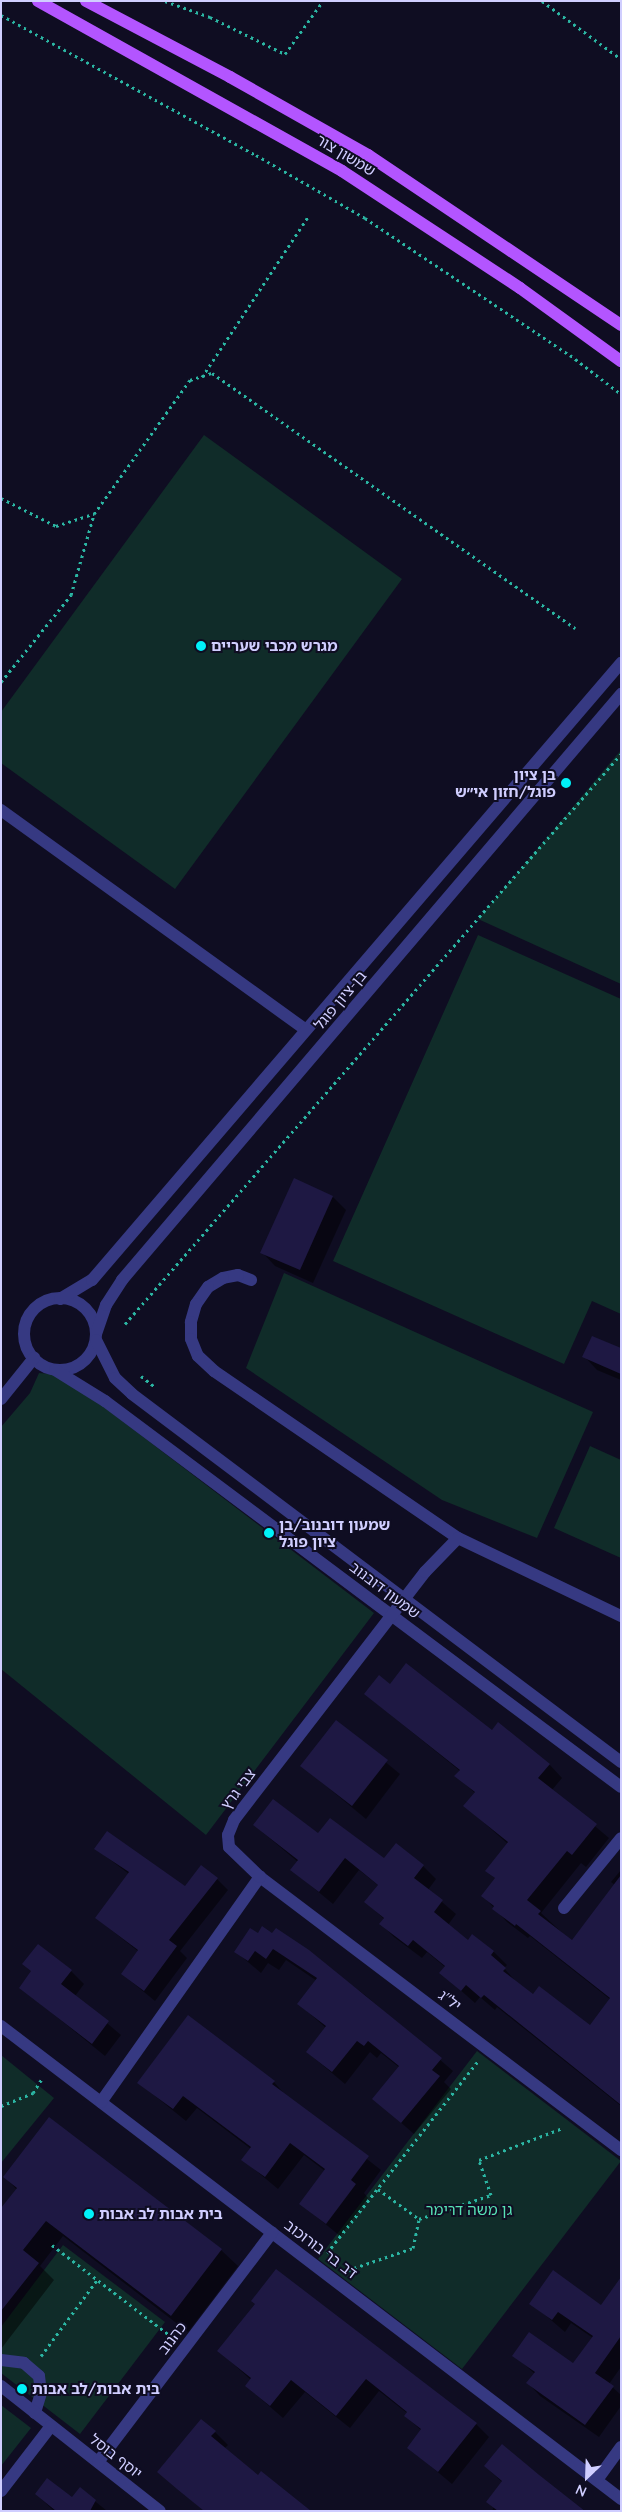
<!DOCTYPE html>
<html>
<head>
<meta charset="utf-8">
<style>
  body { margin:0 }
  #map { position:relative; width:622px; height:2512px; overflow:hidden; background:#0f0d22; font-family:Quicksand,"Noto Sans Hebrew",sans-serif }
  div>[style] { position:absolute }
  .green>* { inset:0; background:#102c29 }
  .shadow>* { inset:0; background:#0007 }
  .building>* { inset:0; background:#1e1843 }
  .path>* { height:3px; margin-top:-1.5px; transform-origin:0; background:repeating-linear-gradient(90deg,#2bb6a3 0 2.5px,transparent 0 6.5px) }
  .minor>* { height:12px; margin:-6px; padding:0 6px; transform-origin:6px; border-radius:6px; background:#363982 }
  .minor>.ring { margin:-6px; padding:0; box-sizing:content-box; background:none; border:12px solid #363982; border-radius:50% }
  .major>* { height:12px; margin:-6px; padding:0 6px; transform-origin:6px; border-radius:6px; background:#b355ff }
  .dots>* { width:14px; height:14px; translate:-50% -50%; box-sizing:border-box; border:2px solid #0f0d22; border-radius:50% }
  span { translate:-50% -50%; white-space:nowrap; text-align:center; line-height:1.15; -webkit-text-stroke:4px #0f0d22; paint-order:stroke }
  .street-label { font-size:15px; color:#d0ceff }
  .poi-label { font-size:15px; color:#d0ceff; font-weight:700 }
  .left { translate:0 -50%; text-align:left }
  .right { translate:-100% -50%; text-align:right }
  .park-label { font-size:15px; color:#57e2b5 }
  .frame { position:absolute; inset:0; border:2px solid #d0ceff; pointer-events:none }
  .north { position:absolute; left:562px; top:2452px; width:50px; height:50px; -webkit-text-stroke:4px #0f0d22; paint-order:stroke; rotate:204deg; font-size:14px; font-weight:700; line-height:20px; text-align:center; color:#d0ceff }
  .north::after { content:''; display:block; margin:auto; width:18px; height:22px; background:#d0ceff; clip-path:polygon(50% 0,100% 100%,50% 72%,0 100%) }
</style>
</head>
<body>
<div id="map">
  <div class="green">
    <div style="clip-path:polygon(204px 435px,402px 579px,175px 889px,1px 763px,1px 712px)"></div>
    <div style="clip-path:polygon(621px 750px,621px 984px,478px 919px)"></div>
    <div style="clip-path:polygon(478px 935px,621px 999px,621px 1314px,592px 1301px,564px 1364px,333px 1261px)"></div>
    <div style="clip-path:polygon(284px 1273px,593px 1412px,537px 1538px,442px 1500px,246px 1368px)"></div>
    <div style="clip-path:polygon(39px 1373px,62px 1375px,374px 1613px,206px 1835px,1px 1669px,1px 1427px,30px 1393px)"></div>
    <div style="clip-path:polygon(590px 1446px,621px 1460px,621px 1558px,554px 1528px)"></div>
    <div style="clip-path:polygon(477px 2051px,621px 2161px,462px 2369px,318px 2259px)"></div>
    <div style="clip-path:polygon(1px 2055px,54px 2098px,1px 2163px)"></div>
    <div style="clip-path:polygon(63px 2245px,165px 2322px,80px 2434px,1px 2373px,1px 2327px)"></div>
    <div style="clip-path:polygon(1px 2405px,31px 2428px,1px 2466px)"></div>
  </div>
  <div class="shadow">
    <div style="clip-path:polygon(333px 1197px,346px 1210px,313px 1283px,275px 1266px,262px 1252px)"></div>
    <div style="clip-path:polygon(621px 1350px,621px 1380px,597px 1370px,584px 1356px)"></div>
    <div style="clip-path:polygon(391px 1686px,492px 1731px,549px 1764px,562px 1778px,552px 1790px,609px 1838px,586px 1867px,581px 1863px,541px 1913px,572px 1942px,615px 1885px,611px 1882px,621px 1870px,621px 2106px,497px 2007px,495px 2010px,480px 1997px,475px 2003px,441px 1973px,445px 1967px,427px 1952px,422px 1958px,394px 1937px,381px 1924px,384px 1919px,366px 1902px,379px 1886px,359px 1870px,333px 1904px,292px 1870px,298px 1862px,254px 1825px,319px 1835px,385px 1860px,423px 1866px,436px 1879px,428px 1890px,456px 1914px,448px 1925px,468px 1941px,473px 1935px,494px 1952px,507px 1965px,504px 1968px,517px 1983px,533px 1996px,590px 2026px,611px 2000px,530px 1936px,528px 1938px,507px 1922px,483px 1896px,496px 1879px,487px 1871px,508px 1844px,465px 1806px,475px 1793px,456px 1776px,460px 1771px,365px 1694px)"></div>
    <div style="clip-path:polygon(337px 1722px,400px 1774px,366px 1819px,302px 1766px)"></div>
    <div style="clip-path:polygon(96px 1849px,185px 1888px,217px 1879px,228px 1890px,180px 1951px,187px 1958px,155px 2001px,122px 1974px,139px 1952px,96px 1918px,129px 1874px)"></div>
    <div style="clip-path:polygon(276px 1930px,365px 1995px,453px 2071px,444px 2082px,451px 2089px,414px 2134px,374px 2099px,400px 2068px,381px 2053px,377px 2058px,370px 2052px,345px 2084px,307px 2052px,326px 2028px,299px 2004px,317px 1981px,286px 1960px,279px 1970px,268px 1963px,261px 1973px,236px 1952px,258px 1934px,273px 1935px)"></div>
    <div style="clip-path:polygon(71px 1971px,84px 1984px,75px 1996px,121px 2035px,105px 2056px,20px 1987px,32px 1972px)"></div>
    <div style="clip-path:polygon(274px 2082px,286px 2096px,381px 2170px,364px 2193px,368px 2198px,340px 2236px,301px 2204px,325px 2171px,304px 2155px,278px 2189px,243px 2160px,251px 2149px,197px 2108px,186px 2121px,139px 2083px)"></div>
    <div style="clip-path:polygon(49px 2119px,221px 2250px,238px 2266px,188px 2332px,63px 2236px,40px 2266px,54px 2280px,1px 2349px,1px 2210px,17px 2190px,5px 2177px)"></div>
    <div style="clip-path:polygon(621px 2289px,621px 2367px,609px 2384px,621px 2395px,621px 2406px,599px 2437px,540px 2396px,528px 2383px,535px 2374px,514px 2355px,573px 2365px,593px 2338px,571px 2323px,565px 2332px,531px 2303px,602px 2307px)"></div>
    <div style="clip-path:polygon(256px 2305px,476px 2424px,489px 2437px,452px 2484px,409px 2448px,422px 2431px,405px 2416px,407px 2413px,379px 2391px,350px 2428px,305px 2392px,283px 2418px,246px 2386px,251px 2380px,219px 2351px)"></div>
    <div style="clip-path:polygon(215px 2432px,228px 2445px,224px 2449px,258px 2477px,204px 2511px,159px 2472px)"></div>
    <div style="clip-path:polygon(502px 2446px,585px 2511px,492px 2511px,503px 2483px,485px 2466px)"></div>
    <div style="clip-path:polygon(80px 2489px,107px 2511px,54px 2511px,36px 2494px,72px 2499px)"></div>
  </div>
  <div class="building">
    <div style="clip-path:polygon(294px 1178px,333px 1196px,300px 1270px,260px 1253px)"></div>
    <div style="clip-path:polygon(592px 1336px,621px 1348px,621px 1374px,582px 1357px)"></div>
    <div style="clip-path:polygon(406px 1663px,492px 1730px,498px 1722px,550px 1764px,538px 1778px,597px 1824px,572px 1855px,567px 1851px,527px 1900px,541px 1911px,538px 1914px,572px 1940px,621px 1875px,621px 2105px,484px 1995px,481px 1998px,466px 1985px,461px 1991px,439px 1973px,445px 1966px,413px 1940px,408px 1946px,379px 1924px,384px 1918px,364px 1902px,378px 1885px,345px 1858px,319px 1892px,290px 1870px,298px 1860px,253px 1825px,273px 1799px,318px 1833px,330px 1818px,384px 1858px,396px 1843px,424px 1865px,414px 1878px,443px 1900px,434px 1912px,468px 1940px,472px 1934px,494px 1951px,491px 1955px,506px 1968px,503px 1971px,533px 1994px,539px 1986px,590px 2025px,610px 1998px,516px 1924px,515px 1926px,492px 1909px,494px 1906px,481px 1896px,495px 1878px,485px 1871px,508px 1842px,463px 1806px,475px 1792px,454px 1776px,460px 1770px,364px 1694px,379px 1675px,390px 1684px)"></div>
    <div style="clip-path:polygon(336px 1720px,388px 1760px,352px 1806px,300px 1766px)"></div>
    <div style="clip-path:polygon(107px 1831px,185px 1886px,201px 1865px,218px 1878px,169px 1940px,177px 1946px,144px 1991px,121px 1974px,138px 1950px,95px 1918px,129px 1872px,94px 1849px)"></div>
    <div style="clip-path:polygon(262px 1926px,272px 1933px,276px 1928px,309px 1950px,442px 2058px,432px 2070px,440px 2076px,401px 2123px,372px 2099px,399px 2066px,368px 2041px,364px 2046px,357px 2041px,332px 2072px,306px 2052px,326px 2026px,297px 2004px,317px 1978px,273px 1949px,266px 1959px,255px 1951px,248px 1961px,234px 1952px,250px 1928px,258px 1933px)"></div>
    <div style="clip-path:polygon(38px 1944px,72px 1970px,61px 1984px,109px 2021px,92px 2044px,19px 1988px,31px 1971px,22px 1964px)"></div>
    <div style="clip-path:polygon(188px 2015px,275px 2081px,272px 2084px,369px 2156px,351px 2180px,356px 2184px,326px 2224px,299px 2204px,325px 2169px,290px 2143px,265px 2177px,241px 2160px,251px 2147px,183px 2096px,173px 2109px,137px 2083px)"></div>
    <div style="clip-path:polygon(49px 2117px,222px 2249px,171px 2316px,46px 2221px,23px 2250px,39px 2263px,1px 2311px,1px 2208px,17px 2188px,3px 2177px)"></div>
    <div style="clip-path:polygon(276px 2269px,477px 2423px,438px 2472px,407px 2448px,421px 2429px,404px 2416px,407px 2412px,366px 2379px,336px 2416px,291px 2380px,270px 2406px,245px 2386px,251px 2378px,217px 2351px,255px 2304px,251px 2301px)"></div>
    <div style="clip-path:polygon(553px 2270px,601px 2305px,621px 2277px,621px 2336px,595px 2373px,614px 2386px,585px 2425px,526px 2383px,535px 2372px,512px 2356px,529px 2332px,573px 2363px,593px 2336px,558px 2312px,552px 2320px,529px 2304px)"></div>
    <div style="clip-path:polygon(201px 2419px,216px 2431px,211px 2436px,258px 2475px,261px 2471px,311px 2511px,204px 2511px,177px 2489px,157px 2472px)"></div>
    <div style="clip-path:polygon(502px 2444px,538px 2474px,585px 2511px,498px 2511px,486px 2502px,502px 2481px,484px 2466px)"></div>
    <div style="clip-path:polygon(47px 2478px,72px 2497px,80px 2487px,96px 2500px,90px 2511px,56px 2511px,35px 2494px)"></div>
  </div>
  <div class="path">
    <div style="left:165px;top:1px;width:48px;rotate:19.6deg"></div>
    <div style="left:210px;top:17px;width:84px;rotate:26.3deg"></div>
    <div style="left:285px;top:54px;width:65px;rotate:-54.4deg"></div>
    <div style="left:542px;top:1px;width:98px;rotate:36.3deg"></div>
    <div style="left:1px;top:15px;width:291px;rotate:28.8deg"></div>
    <div style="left:256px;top:155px;width:126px;rotate:30deg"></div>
    <div style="left:365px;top:218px;width:247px;rotate:33.8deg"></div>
    <div style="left:570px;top:355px;width:64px;rotate:37.4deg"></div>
    <div style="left:202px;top:377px;width:192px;rotate:-56.5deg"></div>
    <div style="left:1px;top:498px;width:62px;rotate:27deg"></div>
    <div style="left:56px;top:526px;width:40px;rotate:-18deg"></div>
    <div style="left:94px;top:514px;width:165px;rotate:-54.4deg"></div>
    <div style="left:190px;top:380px;width:23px;rotate:-18deg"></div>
    <div style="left:212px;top:373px;width:444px;rotate:35.1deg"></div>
    <div style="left:1px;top:682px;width:112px;rotate:-51.2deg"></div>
    <div style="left:71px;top:595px;width:84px;rotate:-74.1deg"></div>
    <div style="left:125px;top:1324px;width:756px;rotate:-48.97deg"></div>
    <div style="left:141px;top:1376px;width:16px;rotate:38deg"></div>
    <div style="left:1px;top:2106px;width:35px;rotate:-22deg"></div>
    <div style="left:33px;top:2093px;width:19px;rotate:-58deg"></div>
    <div style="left:378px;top:2189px;width:51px;rotate:36.2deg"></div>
    <div style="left:52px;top:2245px;width:153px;rotate:37.5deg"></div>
    <div style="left:327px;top:2253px;width:244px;rotate:-51.8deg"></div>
    <div style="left:348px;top:2270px;width:69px;rotate:-18.7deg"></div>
    <div style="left:413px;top:2248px;width:30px;rotate:-78deg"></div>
    <div style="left:419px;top:2219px;width:76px;rotate:-18.4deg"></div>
    <div style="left:491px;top:2195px;width:37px;rotate:-109deg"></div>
    <div style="left:479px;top:2160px;width:90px;rotate:-20.9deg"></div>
    <div style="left:41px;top:2356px;width:94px;rotate:-53.6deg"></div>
  </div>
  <div class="minor">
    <div style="left:1px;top:810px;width:376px;rotate:35.8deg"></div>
    <div style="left:251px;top:1280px;width:14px;rotate:-159deg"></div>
    <div style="left:238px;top:1275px;width:15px;rotate:169deg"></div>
    <div style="left:223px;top:1278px;width:17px;rotate:149deg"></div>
    <div style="left:208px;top:1287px;width:21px;rotate:125deg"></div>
    <div style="left:196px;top:1304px;width:19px;rotate:106deg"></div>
    <div style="left:191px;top:1322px;width:17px;rotate:90deg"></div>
    <div style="left:191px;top:1339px;width:18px;rotate:68deg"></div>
    <div style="left:198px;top:1356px;width:22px;rotate:43deg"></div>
    <div style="left:214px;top:1371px;width:296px;rotate:34.4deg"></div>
    <div style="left:458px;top:1538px;width:181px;rotate:25.6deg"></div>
    <div class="ring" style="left:24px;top:1298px;width:60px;height:60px"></div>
    <div style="left:60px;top:1299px;width:37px;rotate:-31deg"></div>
    <div style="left:92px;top:1280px;width:813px;rotate:-49.39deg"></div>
    <div style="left:96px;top:1334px;width:31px;rotate:-71deg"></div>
    <div style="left:106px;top:1305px;width:30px;rotate:-57deg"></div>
    <div style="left:122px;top:1280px;width:770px;rotate:-49.58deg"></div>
    <div style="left:96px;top:1340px;width:42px;rotate:63.4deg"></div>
    <div style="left:115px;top:1378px;width:23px;rotate:43deg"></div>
    <div style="left:132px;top:1394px;width:612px;rotate:36.96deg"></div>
    <div style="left:55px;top:1370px;width:59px;rotate:31.8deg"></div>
    <div style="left:105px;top:1401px;width:644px;rotate:36.8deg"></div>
    <div style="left:1px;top:1399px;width:53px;rotate:-51.2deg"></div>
    <div style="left:260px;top:1877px;width:453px;rotate:37.1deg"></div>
    <div style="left:564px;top:1908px;width:90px;rotate:-50.8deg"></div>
    <div style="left:1px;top:2026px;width:780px;rotate:37.34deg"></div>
    <div style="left:101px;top:2102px;width:276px;rotate:-54.8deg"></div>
    <div style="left:260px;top:1877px;width:43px;rotate:-135.9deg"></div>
    <div style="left:229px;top:1847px;width:12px;rotate:-95deg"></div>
    <div style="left:228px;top:1835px;width:16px;rotate:-68deg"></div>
    <div style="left:234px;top:1820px;width:313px;rotate:-52.4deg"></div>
    <div style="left:425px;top:1572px;width:47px;rotate:-45.9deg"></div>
    <div style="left:1px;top:2360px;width:23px;rotate:7deg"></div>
    <div style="left:24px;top:2363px;width:20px;rotate:41deg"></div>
    <div style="left:39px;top:2376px;width:17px;rotate:83deg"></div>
    <div style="left:41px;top:2393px;width:21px;rotate:107deg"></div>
    <div style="left:1px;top:2386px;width:202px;rotate:38.2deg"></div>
    <div style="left:98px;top:2462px;width:288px;rotate:-52.8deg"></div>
    <div style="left:597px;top:2480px;width:41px;rotate:-54deg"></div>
    <div style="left:1px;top:2491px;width:82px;rotate:-52.4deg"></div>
  </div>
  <div class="major">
    <div style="left:38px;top:1px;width:348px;rotate:29.2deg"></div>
    <div style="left:342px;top:171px;width:213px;rotate:33.3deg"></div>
    <div style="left:520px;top:288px;width:125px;rotate:35.9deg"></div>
    <div style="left:86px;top:1px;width:163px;rotate:27.8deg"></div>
    <div style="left:230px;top:77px;width:159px;rotate:29.5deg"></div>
    <div style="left:368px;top:155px;width:305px;rotate:33.9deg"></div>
  </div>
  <div class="dots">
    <div style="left:201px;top:646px;background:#00f2f9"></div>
    <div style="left:566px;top:783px;background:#00f2f9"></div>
    <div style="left:269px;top:1533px;background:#00f2f9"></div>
    <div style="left:89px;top:2214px;background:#00f2f9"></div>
    <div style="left:22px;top:2389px;background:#00f2f9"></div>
  </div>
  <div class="street-label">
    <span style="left:346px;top:155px;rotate:31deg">שמשון צור</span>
    <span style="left:340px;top:1000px;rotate:-50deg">בן-ציון פוגל</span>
    <span style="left:385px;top:1590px;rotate:37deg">שמעון דובנוב</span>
    <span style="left:238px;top:1789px;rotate:-53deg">צבי גרץ</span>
    <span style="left:450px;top:2000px;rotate:37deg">יל"ג</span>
    <span style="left:321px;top:2249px;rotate:37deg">דב בר בורוכוב</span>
    <span style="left:172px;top:2338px;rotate:-53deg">כהנוב</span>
    <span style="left:116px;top:2456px;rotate:38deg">יוסף בוסל</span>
  </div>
  <div class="poi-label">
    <span class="left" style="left:211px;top:646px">מגרש מכבי שעריים</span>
    <span class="right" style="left:556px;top:783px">בן ציון<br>פוגל/חזון אי״ש</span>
    <span class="left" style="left:279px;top:1533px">שמעון דובנוב/בן<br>ציון פוגל</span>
    <span class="left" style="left:99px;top:2214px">בית אבות לב אבות</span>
    <span class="left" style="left:32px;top:2389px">בית אבות/לב אבות</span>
  </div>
  <div class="park-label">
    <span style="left:469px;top:2210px">גן משה דרימר</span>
  </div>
  <div class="frame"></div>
  <div class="north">N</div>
</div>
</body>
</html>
